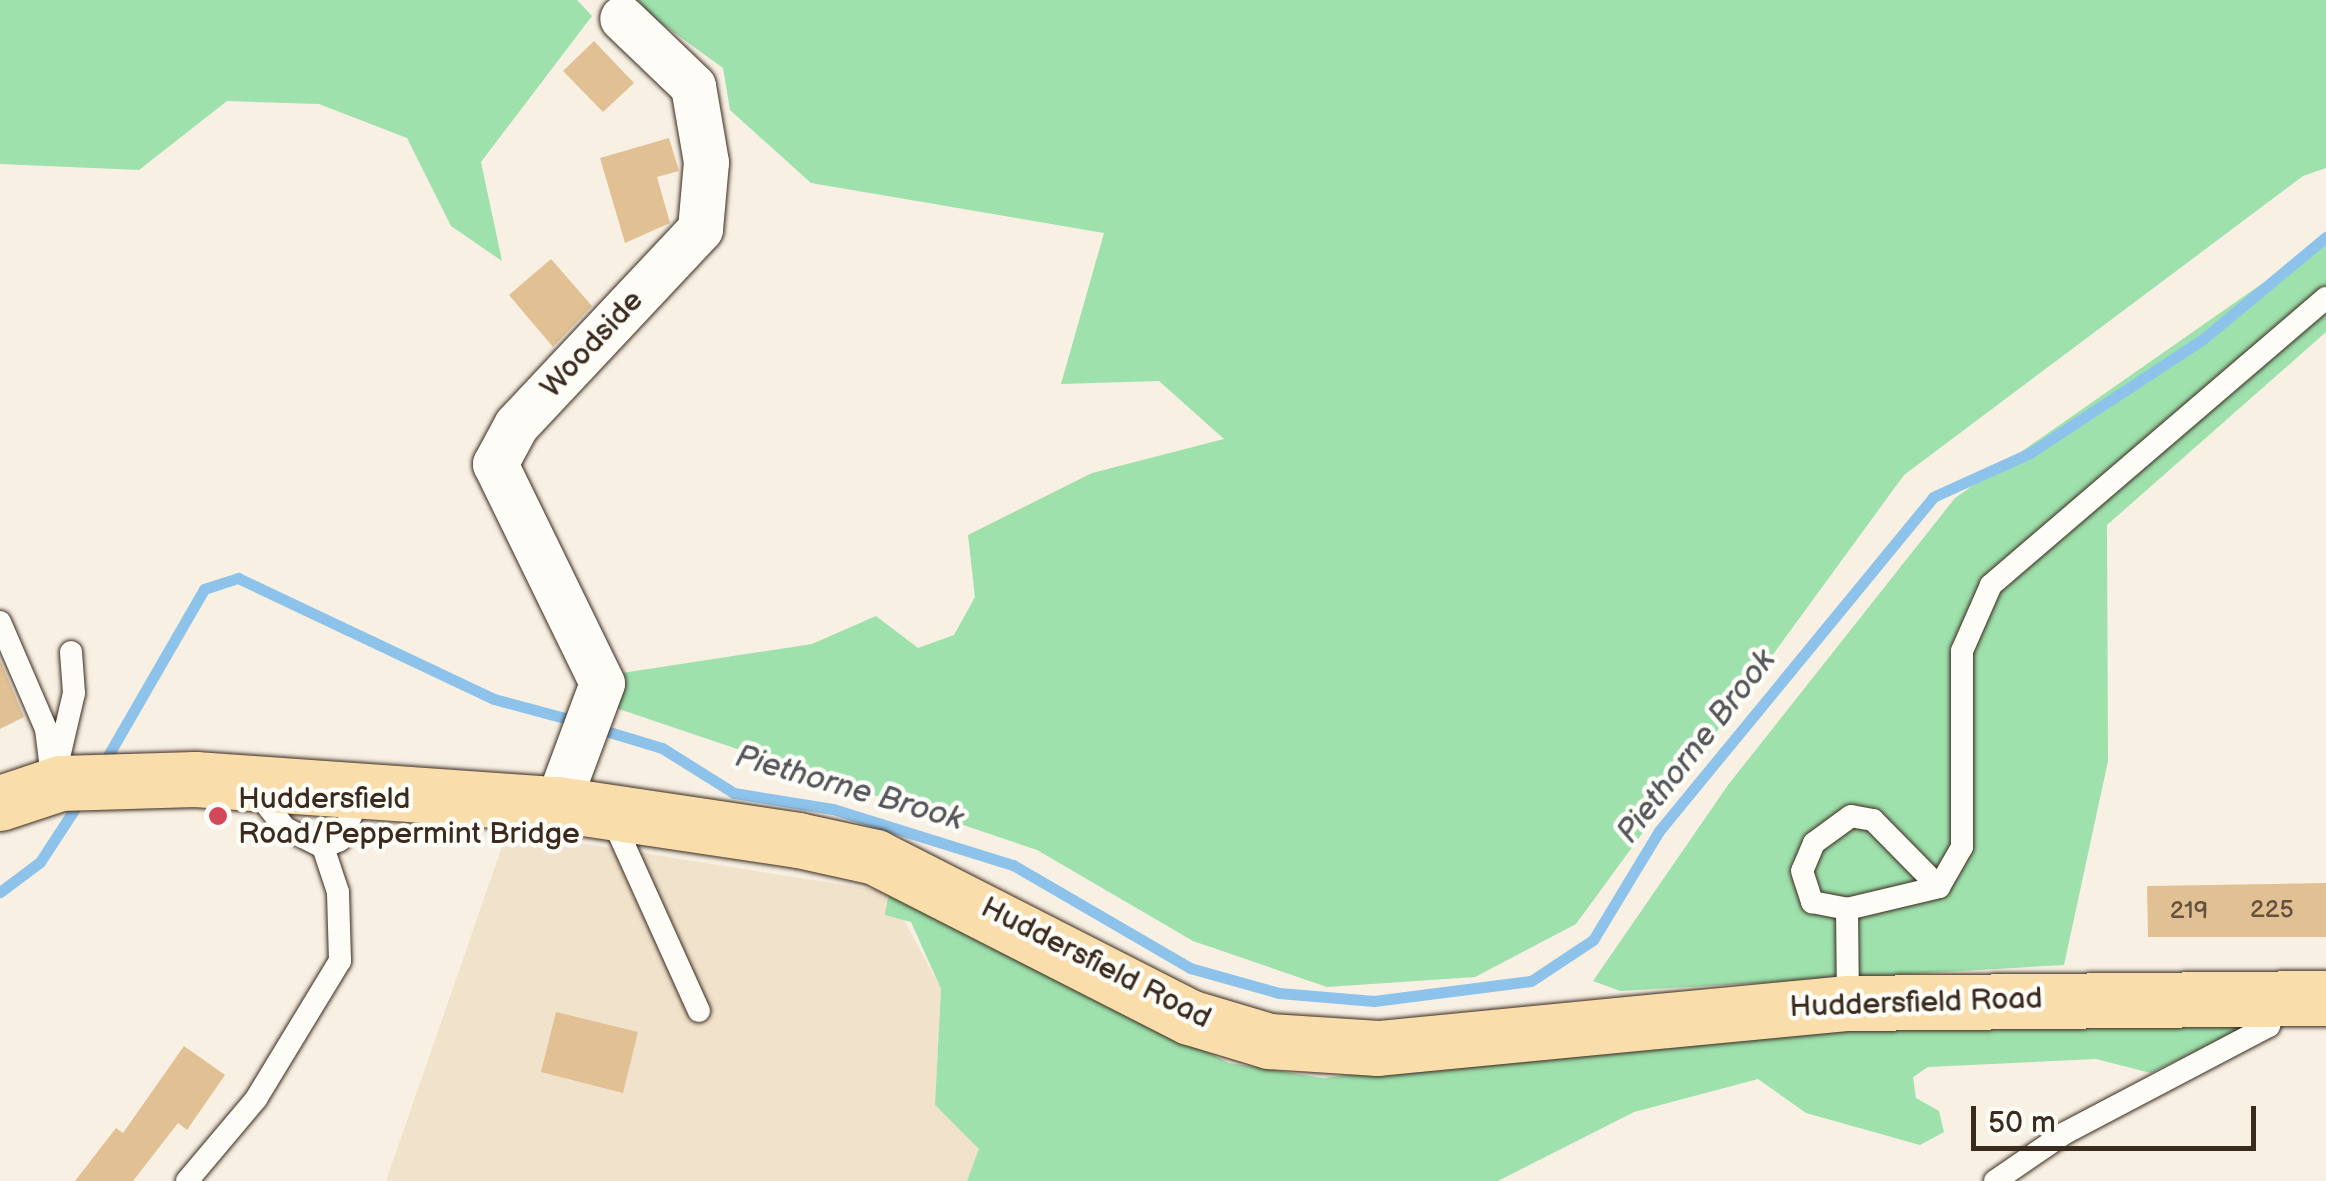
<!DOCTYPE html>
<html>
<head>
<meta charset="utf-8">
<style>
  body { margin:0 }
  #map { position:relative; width:2326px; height:1181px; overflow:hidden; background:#f7f0e3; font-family:"Balsamiq Sans",sans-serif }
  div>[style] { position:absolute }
  .built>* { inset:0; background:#f0e2cb }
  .green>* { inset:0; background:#9ee1ad }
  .stream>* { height:11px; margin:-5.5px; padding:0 5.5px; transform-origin:5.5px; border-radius:5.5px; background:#8dc3eb }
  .building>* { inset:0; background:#e1c194 }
  .roads { filter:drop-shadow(0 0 2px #3b2a1e) drop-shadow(0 0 2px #3b2a1e) }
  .lane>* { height:22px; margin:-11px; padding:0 11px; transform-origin:11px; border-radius:11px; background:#fdfcf7 }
  .street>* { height:45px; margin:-22.5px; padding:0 22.5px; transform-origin:22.5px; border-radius:22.5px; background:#fdfcf7 }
  .primary>* { height:55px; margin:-27.5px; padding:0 27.5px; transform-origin:27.5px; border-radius:27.5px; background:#f9deab }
  .dots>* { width:28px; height:28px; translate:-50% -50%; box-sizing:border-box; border:5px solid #fdfcf7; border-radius:50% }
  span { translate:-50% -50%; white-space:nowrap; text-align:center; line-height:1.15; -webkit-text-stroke:9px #fdfcf7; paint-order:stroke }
  .number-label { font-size:25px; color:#64503c }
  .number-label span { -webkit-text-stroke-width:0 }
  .street-label { font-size:30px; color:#3b2a1e }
  .poi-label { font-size:30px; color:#3b2a1e }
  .left { translate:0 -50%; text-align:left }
  .water-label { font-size:32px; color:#54585c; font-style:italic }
  .scale { position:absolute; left:1971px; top:1106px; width:285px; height:45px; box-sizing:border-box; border:5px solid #3b2a1e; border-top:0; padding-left:12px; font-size:30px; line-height:35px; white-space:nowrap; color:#3b2a1e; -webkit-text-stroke:8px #fdfcf7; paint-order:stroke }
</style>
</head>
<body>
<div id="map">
  <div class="built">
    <div style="clip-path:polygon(559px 840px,889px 892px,941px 989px,935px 1105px,980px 1149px,967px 1181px,386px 1181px,503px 844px)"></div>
  </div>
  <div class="green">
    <div style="clip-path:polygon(0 0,577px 0,592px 16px,481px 162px,502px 261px,451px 226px,407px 138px,319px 104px,227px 101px,139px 170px,0 164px)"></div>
    <div style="clip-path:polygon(629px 0,2326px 0,2326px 168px,2303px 176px,1904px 475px,1576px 924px,1475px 977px,1327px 987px,1193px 941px,1037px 850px,610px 706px,622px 673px,812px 644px,876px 616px,918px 648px,954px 635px,975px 597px,968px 535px,1092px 473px,1224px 439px,1159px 381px,1061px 384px,1104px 233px,811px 183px,730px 110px,723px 68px)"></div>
    <div style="clip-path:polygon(2326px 239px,2326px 332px,2107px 525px,2108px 761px,2064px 965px,1620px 991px,1593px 981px,1728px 785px,1955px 498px)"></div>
    <div style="clip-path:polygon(889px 892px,1229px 1063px,1323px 1078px,1776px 1026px,2251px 1024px,2151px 1073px,2096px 1059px,1928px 1067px,1913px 1077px,1916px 1098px,1939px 1111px,1944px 1132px,1920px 1145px,1806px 1113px,1758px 1079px,1634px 1112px,1498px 1181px,967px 1181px,979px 1149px,935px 1105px,941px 989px,911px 922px,885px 915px)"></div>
  </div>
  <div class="stream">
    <div style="left:596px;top:728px;width:69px;rotate:16.9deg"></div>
    <div style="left:662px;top:748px;width:85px;rotate:32deg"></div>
    <div style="left:734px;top:793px;width:100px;rotate:9.2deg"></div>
    <div style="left:833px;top:809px;width:189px;rotate:17.3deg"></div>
    <div style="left:1013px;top:865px;width:205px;rotate:30.2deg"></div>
    <div style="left:1190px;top:968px;width:92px;rotate:15.7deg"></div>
    <div style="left:1279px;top:993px;width:95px;rotate:4.8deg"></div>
    <div style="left:1374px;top:1001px;width:158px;rotate:-7.3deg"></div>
    <div style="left:1531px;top:981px;width:74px;rotate:-33.5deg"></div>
    <div style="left:1593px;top:940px;width:127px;rotate:-58.8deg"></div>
    <div style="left:1659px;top:831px;width:432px;rotate:-50.6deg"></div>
    <div style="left:1933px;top:497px;width:107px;rotate:-24.4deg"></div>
    <div style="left:2030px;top:453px;width:207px;rotate:-33.4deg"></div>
    <div style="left:2203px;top:339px;width:160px;rotate:-39.7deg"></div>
    <div style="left:102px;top:766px;width:204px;rotate:-60deg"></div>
    <div style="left:204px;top:589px;width:36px;rotate:-18deg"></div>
    <div style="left:238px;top:578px;width:283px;rotate:25.3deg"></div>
    <div style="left:494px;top:699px;width:88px;rotate:15.1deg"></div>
    <div style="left:0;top:892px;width:50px;rotate:-36.9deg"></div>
    <div style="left:40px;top:862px;width:75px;rotate:-56.9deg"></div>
  </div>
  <div class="building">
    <div style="clip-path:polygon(594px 41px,634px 83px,603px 112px,563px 71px)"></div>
    <div style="clip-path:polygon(669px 138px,679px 171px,657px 177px,670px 223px,625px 243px,600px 158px)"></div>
    <div style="clip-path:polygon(551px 259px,592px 306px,553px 347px,509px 295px)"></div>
    <div style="clip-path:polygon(0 660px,24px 717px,0 729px)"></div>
    <div style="clip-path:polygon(2326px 883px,2326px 937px,2148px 937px,2147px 886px)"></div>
    <div style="clip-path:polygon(556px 1012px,638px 1032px,623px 1093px,541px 1072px)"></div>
    <div style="clip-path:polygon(184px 1046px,225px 1075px,187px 1130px,178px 1123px,133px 1181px,75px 1181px,116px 1128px,123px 1133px)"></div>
  </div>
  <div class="roads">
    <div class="lane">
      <div style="left:0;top:622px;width:116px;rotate:66.7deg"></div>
      <div style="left:46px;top:729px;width:56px;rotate:82.9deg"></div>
      <div style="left:57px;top:766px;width:75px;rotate:-76.9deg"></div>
      <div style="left:74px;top:693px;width:41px;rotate:-94.2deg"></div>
      <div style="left:254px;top:789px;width:50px;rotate:51.5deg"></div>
      <div style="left:285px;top:828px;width:42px;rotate:26.6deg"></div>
      <div style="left:323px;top:847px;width:18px;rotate:-22deg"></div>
      <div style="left:340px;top:840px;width:55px;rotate:-65.3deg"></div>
      <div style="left:610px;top:814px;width:216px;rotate:65.7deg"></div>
      <div style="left:1939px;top:887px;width:94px;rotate:-134.6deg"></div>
      <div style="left:1873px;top:820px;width:22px;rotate:-170deg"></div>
      <div style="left:1851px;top:816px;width:46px;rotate:143.9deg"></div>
      <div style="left:1814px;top:843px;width:30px;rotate:113deg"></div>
      <div style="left:1802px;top:871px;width:33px;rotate:72deg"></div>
      <div style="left:1812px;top:902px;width:36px;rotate:11deg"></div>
      <div style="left:1847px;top:909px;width:95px;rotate:-13.4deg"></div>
      <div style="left:1939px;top:887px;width:46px;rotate:-60.1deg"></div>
      <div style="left:1962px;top:847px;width:196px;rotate:-90deg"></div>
      <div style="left:1962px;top:651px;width:72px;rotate:-66.3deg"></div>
      <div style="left:1991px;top:585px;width:441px;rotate:-40.6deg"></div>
      <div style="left:1847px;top:909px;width:94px;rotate:89.4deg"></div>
      <div style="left:187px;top:1181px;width:107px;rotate:-49.9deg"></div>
      <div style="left:256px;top:1099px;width:162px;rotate:-58.7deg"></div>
      <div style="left:340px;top:961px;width:69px;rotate:-91.7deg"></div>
      <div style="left:338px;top:892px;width:47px;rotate:-108.4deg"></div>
      <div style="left:1995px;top:1181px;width:85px;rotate:-34.4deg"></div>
      <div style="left:2065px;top:1133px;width:230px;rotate:-27.7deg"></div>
      <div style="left:2269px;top:1026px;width:30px;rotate:-73deg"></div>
    </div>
    <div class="street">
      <div style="left:557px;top:804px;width:129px;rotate:-69.6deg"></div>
      <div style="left:602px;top:683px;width:244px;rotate:-116deg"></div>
      <div style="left:495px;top:464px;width:44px;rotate:-61.7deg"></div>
      <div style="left:516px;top:425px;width:269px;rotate:-46.8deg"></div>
      <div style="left:700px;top:229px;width:67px;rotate:-84.9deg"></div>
      <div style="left:706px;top:162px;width:77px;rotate:-99.7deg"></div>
      <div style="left:693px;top:86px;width:98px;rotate:-136.2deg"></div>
    </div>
    <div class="primary">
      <div style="left:0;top:803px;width:63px;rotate:-18.4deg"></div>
      <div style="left:60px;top:783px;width:135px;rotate:-1.7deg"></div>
      <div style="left:195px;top:779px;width:363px;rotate:4deg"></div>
      <div style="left:557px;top:804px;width:244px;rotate:8.5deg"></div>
      <div style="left:798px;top:840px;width:79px;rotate:12.4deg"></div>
      <div style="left:875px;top:857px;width:352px;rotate:27deg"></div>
      <div style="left:1189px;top:1017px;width:84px;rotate:16.7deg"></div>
      <div style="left:1269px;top:1041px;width:109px;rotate:3.7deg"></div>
      <div style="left:1378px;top:1048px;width:472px;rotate:-5.5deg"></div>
      <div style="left:1848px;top:1003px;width:478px;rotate:-0.6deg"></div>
    </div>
  </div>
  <div class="dots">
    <div style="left:218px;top:816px;background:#d1495b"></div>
  </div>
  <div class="number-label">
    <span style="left:2272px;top:910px">225</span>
    <span style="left:2189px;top:911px">219</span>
  </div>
  <div class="street-label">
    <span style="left:592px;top:344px;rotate:-47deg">Woodside</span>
    <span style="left:1096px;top:963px;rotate:27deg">Huddersfield Road</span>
    <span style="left:1916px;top:1003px;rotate:-2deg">Huddersfield Road</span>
  </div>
  <div class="poi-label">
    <span class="left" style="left:238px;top:816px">Huddersfield<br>Road/Peppermint Bridge</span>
  </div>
  <div class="water-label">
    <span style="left:1697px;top:747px;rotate:-52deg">Piethorne Brook</span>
    <span style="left:849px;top:789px;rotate:16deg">Piethorne Brook</span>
  </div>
  <div class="scale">50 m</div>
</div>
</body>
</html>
